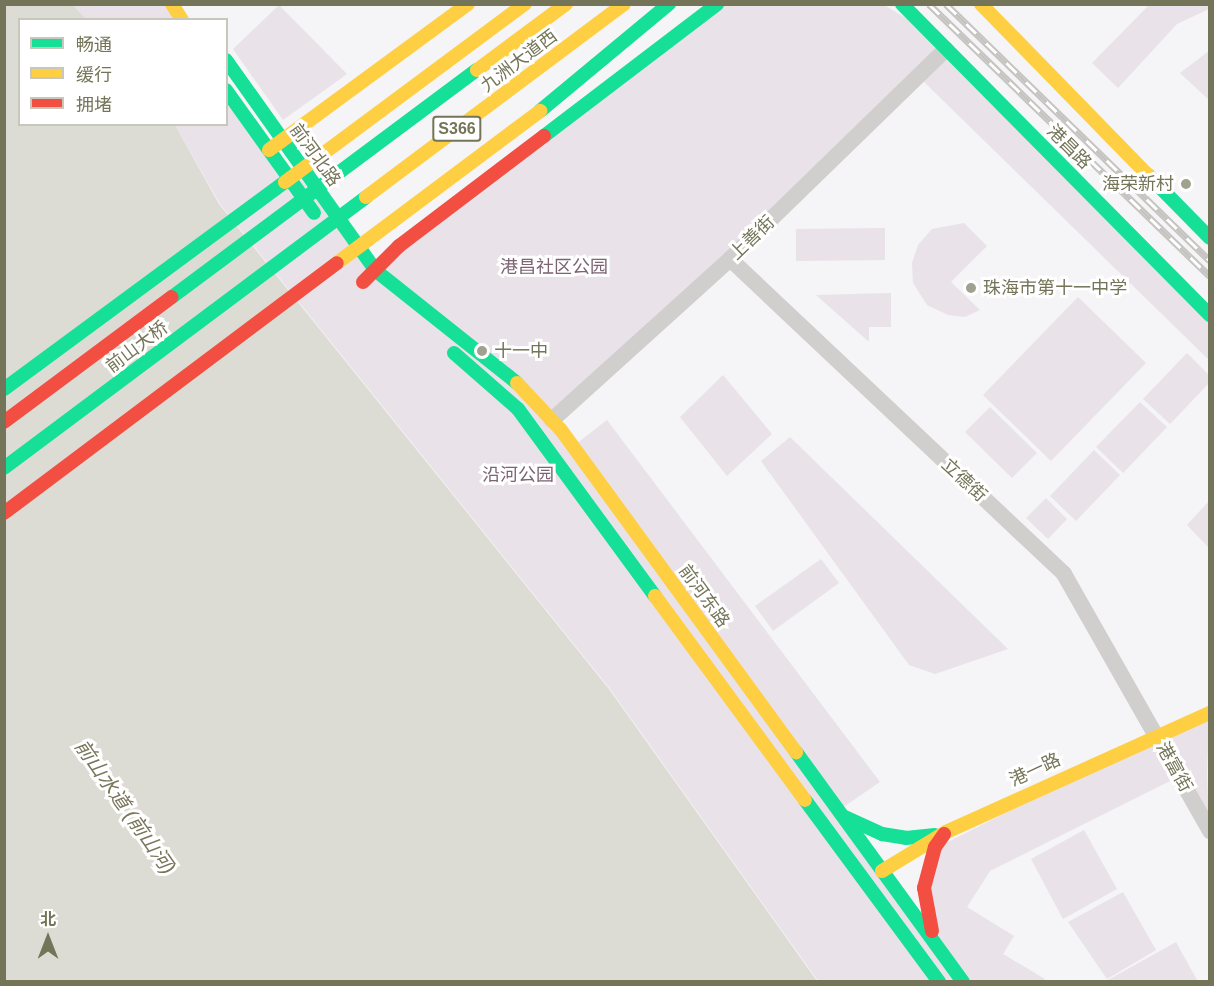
<!DOCTYPE html>
<html>
<head>
<meta charset="utf-8">
<style>
  body { margin:0 }
  #map { position:relative; width:1214px; height:986px; overflow:hidden; background:#f5f4f6; font-family:Arial,"Noto Sans SC",sans-serif }
  div>[style] { position:absolute }
  .green>* { inset:0; background:#e9e2e8 }
  .water>* { inset:0; background:#dddcd4 }
  .street>* { height:16px; margin:-8px; padding:0 8px; transform-origin:8px; border-radius:8px; background:#d0cfcd }
  .fast>* { height:14px; margin:-7px; padding:0 7px; transform-origin:7px; border-radius:7px; background:#16e098 }
  .slow>* { height:14px; margin:-7px; padding:0 7px; transform-origin:7px; border-radius:7px; background:#ffcf43 }
  .jam>* { height:14px; margin:-7px; padding:0 7px; transform-origin:7px; border-radius:7px; background:#f24e42 }
  .rail>* { height:7px; margin-top:-3.5px; transform-origin:0; background:repeating-linear-gradient(90deg,#fff 0 14px,#c5c4c1 0 28px); box-sizing:border-box; border-block:2px solid #c5c4c1 }
  .dots>* { width:16px; height:16px; translate:-50% -50%; box-sizing:border-box; border:3px solid #fff; border-radius:50% }
  span { translate:-50% -50%; white-space:nowrap; text-align:center; line-height:1.15; -webkit-text-stroke:6px #fff; paint-order:stroke }
  .shield-label span { padding:2px 4px; background:#fff; border:2px solid; border-radius:4px; -webkit-text-stroke-width:0 }
  .shield-label { font-size:16px; color:#747458; font-weight:700 }
  .street-label { font-size:18px; color:#747458 }
  .poi-label { font-size:18px; color:#747458 }
  .right { translate:-100% -50%; text-align:right }
  .left { translate:0 -50%; text-align:left }
  .park-label { font-size:18px; color:#7d6474 }
  .water-label { font-size:20px; color:#7b755b; font-style:italic }
  .frame { position:absolute; inset:0; border:6px solid #747458; pointer-events:none }
  .legend { position:absolute; left:18px; top:18px; width:210px; height:108px; box-sizing:border-box; background:#fff; border:2px solid #c7c7bc; margin:0; padding:8px 10px; list-style:none; font-size:18px; color:#747458 }
  .legend li { display:flex; align-items:center; gap:12px; height:30px }
  .legend b { width:30px; border:2px solid #c7c7bc }
  .north { position:absolute; left:18px; top:908px; width:60px; height:60px; -webkit-text-stroke:4px #fff; paint-order:stroke; rotate:0deg; font-size:16px; font-weight:700; line-height:24px; text-align:center; color:#747458 }
  .north::after { content:''; display:block; margin:auto; width:21px; height:27px; background:#747458; clip-path:polygon(50% 0,100% 100%,50% 72%,0 100%) }
</style>
</head>
<body>
<div id="map">
  <div class="green">
    <div style="clip-path:polygon(73px 5px,165px 5px,175px 19px,86px 19px)"></div>
    <div style="clip-path:polygon(279px 5px,347px 74px,283px 120px,233px 49px)"></div>
    <div style="clip-path:polygon(721px 5px,884px 5px,916px 24px,941px 48px,551px 420px,961px 981px,818px 981px,610px 689px,220px 204px,175px 125px,226px 124px,227px 91px,377px 270px)"></div>
    <div style="clip-path:polygon(1149px 5px,1209px 5px,1209px 9px,1177px 24px,1118px 88px,1092px 63px)"></div>
    <div style="clip-path:polygon(1209px 51px,1209px 100px,1180px 73px)"></div>
    <div style="clip-path:polygon(946px 58px,1209px 320px,1209px 360px,923px 81px)"></div>
    <div style="clip-path:polygon(964px 223px,987px 246px,951px 282px,980px 310px,965px 317px,948px 315px,927px 305px,913px 283px,912px 263px,918px 245px,932px 229px)"></div>
    <div style="clip-path:polygon(885px 228px,885px 260px,796px 261px,796px 229px)"></div>
    <div style="clip-path:polygon(891px 293px,891px 327px,869px 327px,869px 342px,816px 295px)"></div>
    <div style="clip-path:polygon(1078px 297px,1146px 363px,1051px 461px,983px 395px)"></div>
    <div style="clip-path:polygon(1187px 353px,1209px 375px,1209px 383px,1170px 424px,1143px 399px)"></div>
    <div style="clip-path:polygon(723px 375px,772px 434px,727px 476px,680px 417px)"></div>
    <div style="clip-path:polygon(1140px 402px,1167px 427px,1123px 473px,1096px 447px)"></div>
    <div style="clip-path:polygon(990px 407px,1037px 453px,1012px 478px,965px 432px)"></div>
    <div style="clip-path:polygon(607px 420px,880px 782px,842px 808px,576px 444px)"></div>
    <div style="clip-path:polygon(790px 437px,1008px 649px,935px 674px,909px 665px,761px 461px)"></div>
    <div style="clip-path:polygon(1094px 450px,1120px 475px,1076px 521px,1050px 496px)"></div>
    <div style="clip-path:polygon(1046px 498px,1067px 519px,1048px 539px,1026px 518px)"></div>
    <div style="clip-path:polygon(1209px 501px,1209px 548px,1187px 525px)"></div>
    <div style="clip-path:polygon(821px 559px,839px 583px,773px 631px,755px 606px)"></div>
    <div style="clip-path:polygon(1209px 716px,1207px 774px,1209px 823px,1161px 736px)"></div>
    <div style="clip-path:polygon(1152px 739px,1174px 779px,990px 871px,967px 907px,1014px 936px,1003px 954px,1045px 979px,1043px 981px,969px 981px,937px 935px,927px 888px,938px 847px)"></div>
    <div style="clip-path:polygon(1084px 830px,1117px 889px,1063px 919px,1031px 859px)"></div>
    <div style="clip-path:polygon(1123px 892px,1156px 950px,1107px 979px,1068px 922px)"></div>
    <div style="clip-path:polygon(1176px 942px,1197px 980px,1108px 981px,1108px 980px)"></div>
  </div>
  <div class="water">
    <div style="clip-path:polygon(5px 5px,73px 5px,86px 19px,20px 20px,20px 124px,175px 125px,219px 204px,609px 689px,817px 981px,5px 982px)"></div>
  </div>
  <div class="street">
    <div style="left:730px;top:259px;width:459px;rotate:43.3deg"></div>
    <div style="left:1064px;top:574px;width:296px;rotate:60.4deg"></div>
    <div style="left:552px;top:420px;width:240px;rotate:-42.1deg"></div>
    <div style="left:730px;top:259px;width:301px;rotate:-44.2deg"></div>
  </div>
  <div class="fast">
    <div style="left:902px;top:4px;width:438px;rotate:45.3deg"></div>
    <div style="left:226px;top:60px;width:257px;rotate:54.6deg"></div>
    <div style="left:375px;top:270px;width:181px;rotate:38.5deg"></div>
    <div style="left:226px;top:90px;width:151px;rotate:54.4deg"></div>
    <div style="left:540px;top:111px;width:168px;rotate:-39.7deg"></div>
    <div style="left:544px;top:136px;width:218px;rotate:-37.3deg"></div>
    <div style="left:1148px;top:175px;width:88px;rotate:45.5deg"></div>
    <div style="left:172px;top:297px;width:380px;rotate:-36.7deg"></div>
    <div style="left:454px;top:353px;width:85px;rotate:41.2deg"></div>
    <div style="left:518px;top:409px;width:232px;rotate:53.8deg"></div>
    <div style="left:4px;top:389px;width:349px;rotate:-36.4deg"></div>
    <div style="left:4px;top:468px;width:452px;rotate:-36.8deg"></div>
    <div style="left:796px;top:752px;width:284px;rotate:54deg"></div>
    <div style="left:805px;top:800px;width:226px;rotate:53.6deg"></div>
    <div style="left:845px;top:817px;width:41px;rotate:24.7deg"></div>
    <div style="left:882px;top:834px;width:24px;rotate:9deg"></div>
    <div style="left:906px;top:838px;width:29px;rotate:-6deg"></div>
  </div>
  <div class="slow">
    <div style="left:172px;top:4px;width:19px;rotate:58deg"></div>
    <div style="left:981px;top:4px;width:239px;rotate:45.7deg"></div>
    <div style="left:477px;top:70px;width:111px;rotate:-36.6deg"></div>
    <div style="left:269px;top:150px;width:247px;rotate:-36.3deg"></div>
    <div style="left:285px;top:182px;width:299px;rotate:-36.6deg"></div>
    <div style="left:366px;top:197px;width:322px;rotate:-36.8deg"></div>
    <div style="left:337px;top:263px;width:254px;rotate:-36.8deg"></div>
    <div style="left:517px;top:383px;width:64px;rotate:46.9deg"></div>
    <div style="left:561px;top:430px;width:399px;rotate:53.9deg"></div>
    <div style="left:655px;top:596px;width:253px;rotate:53.7deg"></div>
    <div style="left:882px;top:871px;width:75px;rotate:-31.4deg"></div>
    <div style="left:946px;top:832px;width:290px;rotate:-24.3deg"></div>
  </div>
  <div class="jam">
    <div style="left:363px;top:282px;width:51px;rotate:-45deg"></div>
    <div style="left:399px;top:246px;width:182px;rotate:-37.2deg"></div>
    <div style="left:4px;top:422px;width:209px;rotate:-36.7deg"></div>
    <div style="left:4px;top:513px;width:416px;rotate:-36.9deg"></div>
    <div style="left:932px;top:931px;width:44px;rotate:-100.5deg"></div>
    <div style="left:924px;top:888px;width:42px;rotate:-75deg"></div>
    <div style="left:935px;top:847px;width:16px;rotate:-55deg"></div>
  </div>
  <div class="rail">
    <div style="left:929px;top:4px;width:391px;rotate:44.1deg"></div>
    <div style="left:946px;top:4px;width:368px;rotate:44.2deg"></div>
  </div>
  <div class="dots">
    <div style="left:1186px;top:184px;background:#a1a18f"></div>
    <div style="left:971px;top:288px;background:#a1a18f"></div>
    <div style="left:482px;top:351px;background:#a1a18f"></div>
  </div>
  <div class="shield-label">
    <span style="left:457px;top:129px">S366</span>
  </div>
  <div class="street-label">
    <span style="left:519px;top:61px;rotate:-37deg">九洲大道西</span>
    <span style="left:1069px;top:147px;rotate:45deg">港昌路</span>
    <span style="left:315px;top:155px;rotate:54deg">前河北路</span>
    <span style="left:752px;top:238px;rotate:-44deg">上善街</span>
    <span style="left:137px;top:347px;rotate:-37deg">前山大桥</span>
    <span style="left:964px;top:480px;rotate:43deg">立德街</span>
    <span style="left:704px;top:596px;rotate:54deg">前河东路</span>
    <span style="left:1174px;top:767px;rotate:61deg">港富街</span>
    <span style="left:1035px;top:770px;rotate:-25deg">港一路</span>
  </div>
  <div class="poi-label">
    <span class="right" style="left:1174px;top:184px">海荣新村</span>
    <span class="left" style="left:983px;top:288px">珠海市第十一中学</span>
    <span class="left" style="left:494px;top:351px">十一中</span>
  </div>
  <div class="park-label">
    <span style="left:554px;top:267px">港昌社区公园</span>
    <span style="left:518px;top:475px">沿河公园</span>
  </div>
  <div class="water-label">
    <span style="left:125px;top:807px;rotate:55deg">前山水道 (前山河)</span>
  </div>
  <div class="frame"></div>
  <ul class="legend">
  <li><b style="height:8px;background:#16e098"></b>畅通</li>
  <li><b style="height:8px;background:#ffcf43"></b>缓行</li>
  <li><b style="height:8px;background:#f24e42"></b>拥堵</li>
  </ul>
  <div class="north">北</div>
</div>
</body>
</html>
